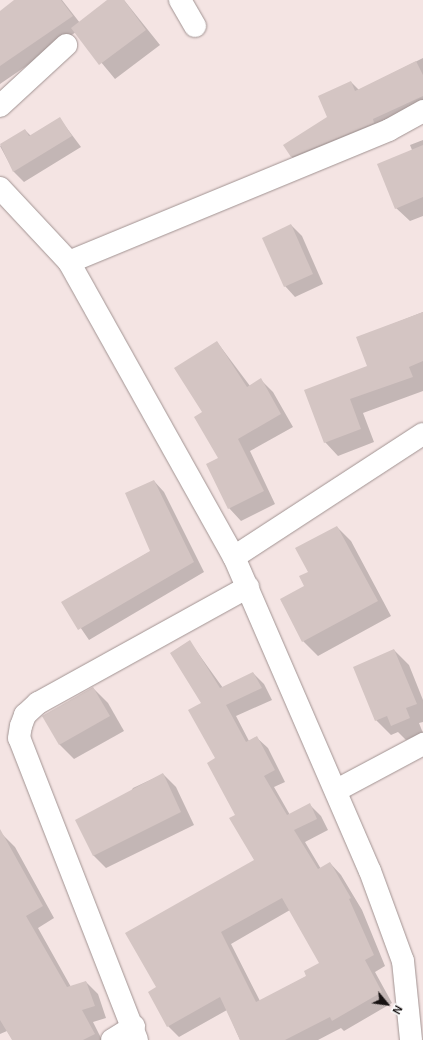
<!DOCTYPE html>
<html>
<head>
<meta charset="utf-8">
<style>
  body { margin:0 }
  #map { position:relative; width:423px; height:1040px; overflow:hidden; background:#f4e4e3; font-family:Arial,sans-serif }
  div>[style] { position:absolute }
  .shadow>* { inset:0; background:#0003 }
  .building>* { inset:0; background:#d4c5c3 }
  .roads { filter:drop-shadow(0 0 1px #a19392) drop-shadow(0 0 1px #a19392) }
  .minor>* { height:22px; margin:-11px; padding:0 11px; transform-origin:11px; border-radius:11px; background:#fff }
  span { translate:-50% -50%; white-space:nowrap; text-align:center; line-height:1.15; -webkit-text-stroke:4px #fff; paint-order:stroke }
  .north { position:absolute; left:367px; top:984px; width:40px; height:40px; -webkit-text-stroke:3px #fff; paint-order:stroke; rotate:119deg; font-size:11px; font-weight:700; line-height:16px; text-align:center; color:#171212 }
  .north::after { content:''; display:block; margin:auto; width:14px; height:18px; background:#171212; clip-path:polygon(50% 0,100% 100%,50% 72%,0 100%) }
</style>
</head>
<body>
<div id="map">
  <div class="shadow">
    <div style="clip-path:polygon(16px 0,62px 0,80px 23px,109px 0,124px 0,160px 45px,115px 79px,76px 32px,0 84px,0 27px)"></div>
    <div style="clip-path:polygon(423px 58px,423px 113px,302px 167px,291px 156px,328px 117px,351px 82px,359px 90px)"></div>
    <div style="clip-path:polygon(60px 119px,81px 147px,24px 182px,14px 172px,0 146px,25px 130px,31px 136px)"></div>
    <div style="clip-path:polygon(423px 140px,423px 216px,410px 221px,396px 208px,412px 150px,410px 145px)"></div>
    <div style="clip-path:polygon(291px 225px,302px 236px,323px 284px,295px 297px,285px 286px)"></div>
    <div style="clip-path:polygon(423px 312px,423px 391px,363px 413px,374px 442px,338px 456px,325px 442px,368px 366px,357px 338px)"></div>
    <div style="clip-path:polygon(217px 342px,250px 386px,261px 380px,273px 392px,293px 427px,250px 451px,275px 504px,241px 521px,229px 508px,219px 459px,203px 413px)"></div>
    <div style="clip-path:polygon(154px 481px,164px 492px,204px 572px,89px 640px,63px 602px,151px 551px)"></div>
    <div style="clip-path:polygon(337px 527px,351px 541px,391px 616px,318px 656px,303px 641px,281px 600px,306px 586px,309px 572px)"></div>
    <div style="clip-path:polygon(evenodd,190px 642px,223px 688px,253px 673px,264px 684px,272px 700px,236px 716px,249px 741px,256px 737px,268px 748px,285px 782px,274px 787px,290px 815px,310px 805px,321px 816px,328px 830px,305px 842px,321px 869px,330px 863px,341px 875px,362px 910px,385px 966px,375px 972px,392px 1003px,344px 1031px,341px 1028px,318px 1040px,240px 1040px,227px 1010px,179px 1037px,168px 1026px,158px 988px,255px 860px,216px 759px,190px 642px,290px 910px,321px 964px,307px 976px,260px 1001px,231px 944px,290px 910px)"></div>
    <div style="clip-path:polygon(394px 650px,409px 665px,423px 700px,423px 722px,419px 723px,423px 733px,406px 740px,398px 732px,391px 735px,376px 720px)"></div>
    <div style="clip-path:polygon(93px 688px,108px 703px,124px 731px,74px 759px,60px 745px,44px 716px)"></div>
    <div style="clip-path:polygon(163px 774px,176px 787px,194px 825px,106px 868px,93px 855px,133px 788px)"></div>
    <div style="clip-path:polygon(3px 835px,15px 847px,54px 918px,38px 928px,71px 987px,86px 982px,98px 994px,106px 1018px,93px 1022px,102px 1040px,13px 1040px,7px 1031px,0 1034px,0 837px)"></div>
  </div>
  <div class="building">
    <div style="clip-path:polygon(14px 0,61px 0,73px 16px,0 66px,0 11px)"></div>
    <div style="clip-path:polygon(107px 0,124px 0,146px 30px,99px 65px,71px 28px)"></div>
    <div style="clip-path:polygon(416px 61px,423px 75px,423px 96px,373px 119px,374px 123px,291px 157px,283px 145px,327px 117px,318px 96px,351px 81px,355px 91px)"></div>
    <div style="clip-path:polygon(60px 117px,72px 136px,13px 172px,0 144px,25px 129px,29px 136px)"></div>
    <div style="clip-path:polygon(423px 145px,423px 197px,395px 209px,377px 164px)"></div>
    <div style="clip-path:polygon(291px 224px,313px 274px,284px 287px,262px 238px)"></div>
    <div style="clip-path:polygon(423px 312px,423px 361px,409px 367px,413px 377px,350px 399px,361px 429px,324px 443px,304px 390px,367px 366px,356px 337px)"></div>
    <div style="clip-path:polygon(217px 341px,247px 387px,261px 378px,281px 414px,238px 439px,264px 491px,228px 509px,206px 464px,218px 458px,194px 417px,202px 412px,174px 368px)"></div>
    <div style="clip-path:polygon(154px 480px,194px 562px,78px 630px,61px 602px,150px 551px,125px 493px)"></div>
    <div style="clip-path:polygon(337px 526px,378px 601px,302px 642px,280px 599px,304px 586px,299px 576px,308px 572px,295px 548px)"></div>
    <div style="clip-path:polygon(evenodd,190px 640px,220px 688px,253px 672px,262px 688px,226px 705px,246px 742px,257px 736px,275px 770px,264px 776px,287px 815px,310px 803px,317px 819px,294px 830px,318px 869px,330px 862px,351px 898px,349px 899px,374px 955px,365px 960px,382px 992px,332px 1021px,330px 1017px,285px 1040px,240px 1040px,220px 997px,167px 1027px,148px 992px,156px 987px,125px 933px,254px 860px,229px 818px,235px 815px,207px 763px,215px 758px,188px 710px,201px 703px,170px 653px,190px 640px,282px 898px,319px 963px,304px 971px,306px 976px,256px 1002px,221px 932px,282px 898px)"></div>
    <div style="clip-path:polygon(394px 649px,417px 704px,406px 708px,410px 718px,391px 726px,387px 716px,375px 721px,353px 667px)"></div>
    <div style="clip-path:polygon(93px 687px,110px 716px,59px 745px,42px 716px)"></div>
    <div style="clip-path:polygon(163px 773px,181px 812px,93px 856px,75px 820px)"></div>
    <div style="clip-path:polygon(0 829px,43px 906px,26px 916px,67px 987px,86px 981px,95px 1006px,82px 1010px,95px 1034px,83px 1040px,12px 1040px,0 1020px)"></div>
  </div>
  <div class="roads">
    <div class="minor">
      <div style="left:180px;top:0;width:30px;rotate:60deg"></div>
      <div style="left:0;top:106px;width:90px;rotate:-42.7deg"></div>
      <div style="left:0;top:188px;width:101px;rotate:47deg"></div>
      <div style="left:69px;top:262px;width:338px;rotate:60.8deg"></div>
      <div style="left:234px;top:557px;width:342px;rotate:66.6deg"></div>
      <div style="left:370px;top:871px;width:96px;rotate:69.9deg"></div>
      <div style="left:403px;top:961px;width:79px;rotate:84.2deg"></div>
      <div style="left:69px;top:262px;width:346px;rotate:-22.4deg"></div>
      <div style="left:389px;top:130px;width:39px;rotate:-29deg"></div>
      <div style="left:234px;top:557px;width:225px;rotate:-33.1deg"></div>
      <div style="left:337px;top:790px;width:98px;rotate:-28.1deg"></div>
      <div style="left:112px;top:1040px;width:26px;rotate:-32deg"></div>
      <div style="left:137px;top:1040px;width:324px;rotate:-111.3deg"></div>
      <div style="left:19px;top:738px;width:12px;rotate:-81deg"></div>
      <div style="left:21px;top:726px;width:12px;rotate:-70deg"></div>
      <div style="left:25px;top:715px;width:18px;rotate:-43deg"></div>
      <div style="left:38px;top:703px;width:240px;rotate:-28.9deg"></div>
    </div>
  </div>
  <div class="north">N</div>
</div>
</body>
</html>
